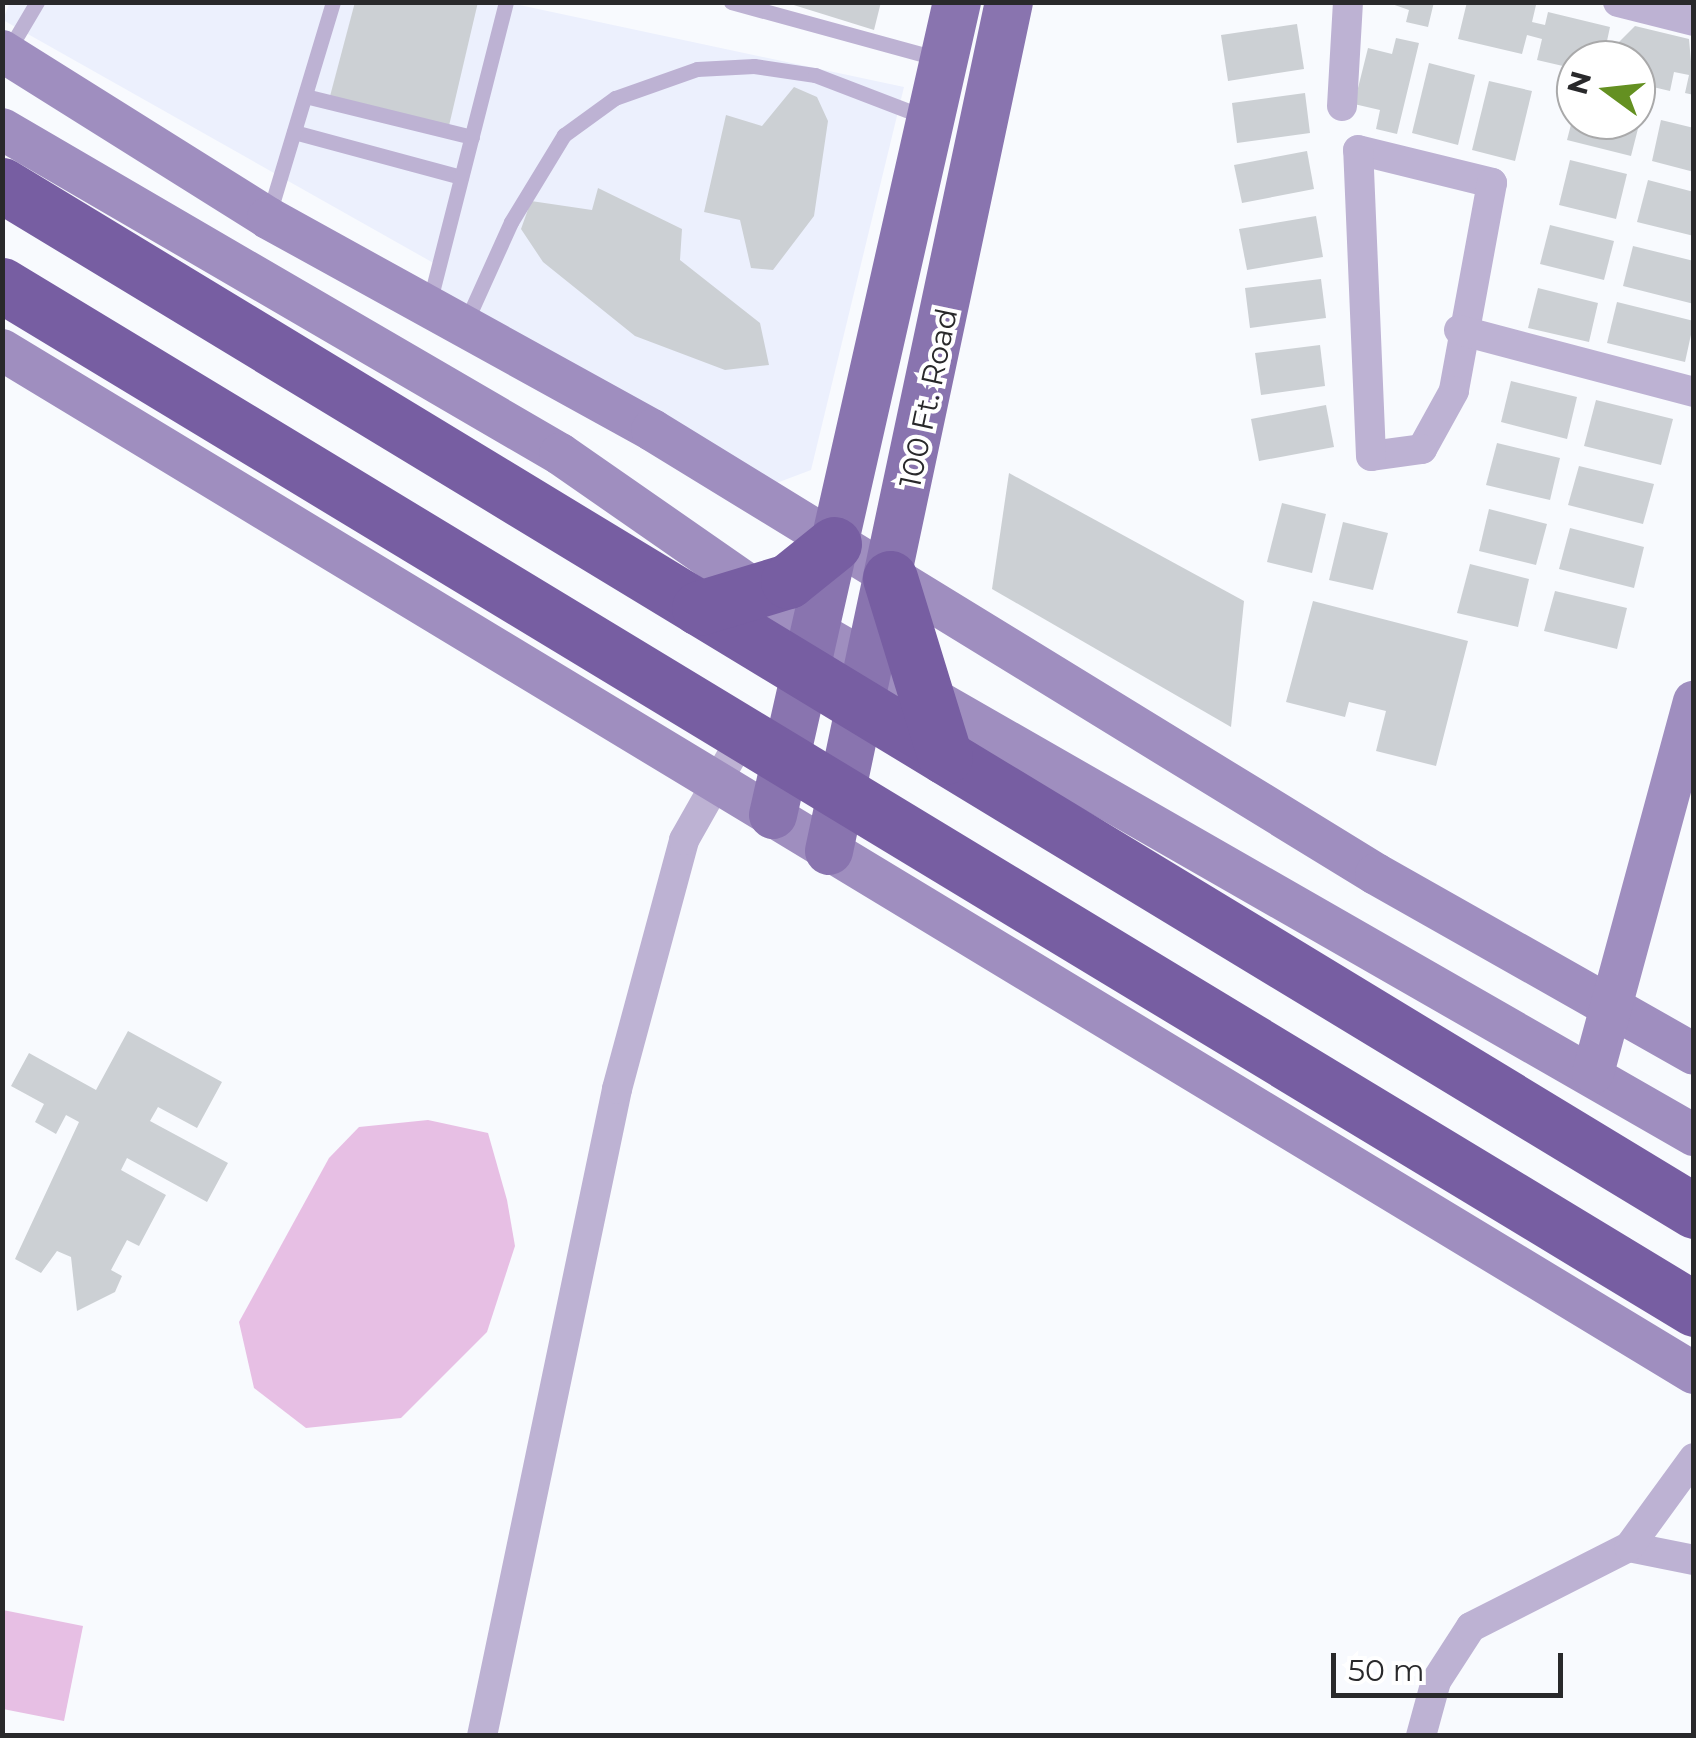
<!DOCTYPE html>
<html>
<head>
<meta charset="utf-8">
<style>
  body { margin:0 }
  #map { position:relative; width:1696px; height:1738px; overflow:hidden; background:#f8fafe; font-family:Montserrat,sans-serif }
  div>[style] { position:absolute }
  .built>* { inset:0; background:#ecf0fd }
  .green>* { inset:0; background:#e7bfe4 }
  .building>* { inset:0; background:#ccd0d4 }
  .lane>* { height:15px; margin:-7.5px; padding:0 7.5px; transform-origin:7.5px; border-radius:7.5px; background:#bdb2d3 }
  .street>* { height:30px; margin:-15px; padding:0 15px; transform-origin:15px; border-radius:15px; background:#bdb2d3 }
  .secondary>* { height:42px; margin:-21px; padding:0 21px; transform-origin:21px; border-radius:21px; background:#9f8ebf }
  .primary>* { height:48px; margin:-24px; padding:0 24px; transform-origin:24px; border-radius:24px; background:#8974af }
  .highway>* { height:55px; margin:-27.5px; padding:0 27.5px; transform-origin:27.5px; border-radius:27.5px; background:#775ea2 }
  span { translate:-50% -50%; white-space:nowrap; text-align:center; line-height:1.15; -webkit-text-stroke:8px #fff; paint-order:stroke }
  .street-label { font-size:30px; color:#29292b }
  .frame { position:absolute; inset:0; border:5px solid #29292b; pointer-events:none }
  .north { position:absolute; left:1556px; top:40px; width:100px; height:100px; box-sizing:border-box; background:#fff; border:2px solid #a9a9aa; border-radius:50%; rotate:285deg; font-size:28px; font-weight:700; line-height:40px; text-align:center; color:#29292b }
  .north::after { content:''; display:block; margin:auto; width:35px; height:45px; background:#649021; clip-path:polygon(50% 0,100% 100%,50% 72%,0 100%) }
  .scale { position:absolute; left:1331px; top:1653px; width:232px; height:45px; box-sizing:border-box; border:5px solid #29292b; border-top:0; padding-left:12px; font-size:30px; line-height:35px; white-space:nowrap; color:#29292b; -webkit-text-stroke:8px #fff; paint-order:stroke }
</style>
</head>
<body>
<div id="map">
  <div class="built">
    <div style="clip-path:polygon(10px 2px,499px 3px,437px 265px,3px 20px)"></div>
    <div style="clip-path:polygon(510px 3px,904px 87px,811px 470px,758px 490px,435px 302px)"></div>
  </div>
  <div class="green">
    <div style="clip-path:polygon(428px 1120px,488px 1133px,507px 1200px,515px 1246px,487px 1332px,401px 1418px,306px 1428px,254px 1388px,239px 1322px,329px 1158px,359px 1127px)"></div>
    <div style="clip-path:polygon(3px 1610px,83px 1626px,64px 1721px,3px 1709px)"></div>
  </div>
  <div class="building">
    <div style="clip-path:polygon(355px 2px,478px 2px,448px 130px,329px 100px)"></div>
    <div style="clip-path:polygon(784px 2px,881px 2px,874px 30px)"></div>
    <div style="clip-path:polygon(1386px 2px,1434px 2px,1428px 27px,1406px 22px,1409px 10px)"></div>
    <div style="clip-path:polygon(1467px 2px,1536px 5px,1532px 22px,1545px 25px,1548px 12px,1610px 27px,1607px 41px,1618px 43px,1635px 26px,1689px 39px,1694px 95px,1685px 93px,1689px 75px,1674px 72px,1670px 91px,1636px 83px,1636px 60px,1602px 54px,1576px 60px,1576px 69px,1537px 60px,1542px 39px,1527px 35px,1522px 54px,1458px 39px)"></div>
    <div style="clip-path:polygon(1297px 24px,1304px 69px,1228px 81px,1221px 35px)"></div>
    <div style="clip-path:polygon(1396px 38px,1419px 43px,1397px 134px,1376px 129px,1380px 110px,1354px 104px,1368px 48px,1392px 54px)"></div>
    <div style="clip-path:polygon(1429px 63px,1475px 75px,1458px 145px,1412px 133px)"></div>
    <div style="clip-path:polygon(1489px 81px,1532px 91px,1515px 161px,1472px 150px)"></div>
    <div style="clip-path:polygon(794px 87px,817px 97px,828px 121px,814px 216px,773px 270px,751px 268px,740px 220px,704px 212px,726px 115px,762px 126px)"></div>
    <div style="clip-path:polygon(1305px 93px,1310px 133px,1237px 143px,1232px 103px)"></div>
    <div style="clip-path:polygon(1575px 109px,1576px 120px,1642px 113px,1631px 156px,1567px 140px)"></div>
    <div style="clip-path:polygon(1661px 120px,1694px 128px,1694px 172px,1652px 161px)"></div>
    <div style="clip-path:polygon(1307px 151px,1314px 189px,1242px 203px,1234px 165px)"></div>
    <div style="clip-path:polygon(1570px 160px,1627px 174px,1616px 219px,1559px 205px)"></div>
    <div style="clip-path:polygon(1648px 180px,1694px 192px,1694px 236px,1637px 222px)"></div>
    <div style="clip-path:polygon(598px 188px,682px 229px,680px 260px,760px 323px,769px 365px,725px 370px,635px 336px,543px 262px,521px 229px,531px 201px,592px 210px)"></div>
    <div style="clip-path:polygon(1316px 216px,1323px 257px,1247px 270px,1239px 229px)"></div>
    <div style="clip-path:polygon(1550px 225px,1614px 241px,1604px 280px,1540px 264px)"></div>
    <div style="clip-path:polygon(1633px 246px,1694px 261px,1694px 304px,1623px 286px)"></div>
    <div style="clip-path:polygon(1321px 279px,1326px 318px,1250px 328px,1245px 288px)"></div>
    <div style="clip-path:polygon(1538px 288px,1598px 303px,1589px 342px,1528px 328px)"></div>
    <div style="clip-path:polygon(1617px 302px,1694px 321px,1685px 362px,1607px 343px)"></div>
    <div style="clip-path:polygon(1320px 345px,1325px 386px,1261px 395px,1255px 353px)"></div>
    <div style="clip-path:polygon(1511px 381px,1577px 397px,1567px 439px,1501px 422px)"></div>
    <div style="clip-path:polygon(1596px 400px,1673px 419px,1661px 465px,1584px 446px)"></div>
    <div style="clip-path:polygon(1326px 405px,1334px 447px,1259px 461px,1251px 419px)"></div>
    <div style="clip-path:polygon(1497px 443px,1560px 458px,1550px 500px,1486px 485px)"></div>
    <div style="clip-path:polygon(1579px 466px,1654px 484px,1643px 524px,1568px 505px)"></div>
    <div style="clip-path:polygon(1009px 473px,1244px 601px,1231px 727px,992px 589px)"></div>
    <div style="clip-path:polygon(1282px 503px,1326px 514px,1312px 573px,1267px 562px)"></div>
    <div style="clip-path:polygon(1489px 509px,1547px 524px,1536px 565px,1479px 551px)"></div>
    <div style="clip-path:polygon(1343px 522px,1388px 533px,1373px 590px,1329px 580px)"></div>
    <div style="clip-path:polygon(1570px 528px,1644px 547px,1634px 588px,1559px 569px)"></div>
    <div style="clip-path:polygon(1470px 564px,1529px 579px,1518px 627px,1457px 613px)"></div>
    <div style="clip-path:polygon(1555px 591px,1627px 608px,1617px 649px,1544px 631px)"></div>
    <div style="clip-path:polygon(1313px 601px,1468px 641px,1436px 766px,1376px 751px,1386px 711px,1349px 702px,1345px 717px,1286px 702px)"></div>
    <div style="clip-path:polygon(128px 1031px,222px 1082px,197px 1128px,158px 1107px,150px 1121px,228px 1163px,207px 1202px,127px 1158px,121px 1170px,166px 1195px,139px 1246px,127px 1240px,111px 1270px,122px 1276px,115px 1292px,77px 1311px,71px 1257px,57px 1251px,41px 1273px,15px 1259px,79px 1122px,66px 1115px,56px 1134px,35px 1122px,44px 1104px,11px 1086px,29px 1053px,96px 1090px)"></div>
  </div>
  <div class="lane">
    <div style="left:731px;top:2px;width:217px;rotate:15.3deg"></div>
    <div style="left:8px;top:51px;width:57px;rotate:-59.4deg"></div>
    <div style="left:305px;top:96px;width:172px;rotate:13.8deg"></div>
    <div style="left:294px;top:132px;width:173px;rotate:15.1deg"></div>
    <div style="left:269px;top:214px;width:221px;rotate:-73.2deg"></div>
    <div style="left:429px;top:304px;width:312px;rotate:-75.7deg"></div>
    <div style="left:465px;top:324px;width:112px;rotate:-65.7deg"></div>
    <div style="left:511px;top:222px;width:102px;rotate:-58.7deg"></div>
    <div style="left:564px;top:135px;width:63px;rotate:-36deg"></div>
    <div style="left:615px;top:98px;width:87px;rotate:-19.5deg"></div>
    <div style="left:697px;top:69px;width:57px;rotate:-3deg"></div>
    <div style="left:754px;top:66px;width:62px;rotate:8.4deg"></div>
    <div style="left:815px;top:75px;width:120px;rotate:21deg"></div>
  </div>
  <div class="street">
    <div style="left:1618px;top:2px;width:78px;rotate:14deg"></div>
    <div style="left:1342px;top:106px;width:104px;rotate:-86.7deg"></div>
    <div style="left:1358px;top:150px;width:138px;rotate:13.8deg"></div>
    <div style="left:1492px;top:183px;width:211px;rotate:100.4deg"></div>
    <div style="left:1454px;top:391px;width:66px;rotate:118.9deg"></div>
    <div style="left:1422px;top:449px;width:51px;rotate:172.2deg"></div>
    <div style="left:1371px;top:456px;width:306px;rotate:-92.4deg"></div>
    <div style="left:1459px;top:330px;width:243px;rotate:14.8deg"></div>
    <div style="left:1629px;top:1547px;width:66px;rotate:11.3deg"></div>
    <div style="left:482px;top:1736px;width:661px;rotate:-78.21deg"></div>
    <div style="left:617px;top:1089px;width:258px;rotate:-74.9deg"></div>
    <div style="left:684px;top:840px;width:124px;rotate:-60.5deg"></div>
    <div style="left:1421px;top:1736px;width:57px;rotate:-74.7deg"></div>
    <div style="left:1436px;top:1681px;width:64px;rotate:-57.1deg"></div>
    <div style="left:1471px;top:1627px;width:177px;rotate:-26.9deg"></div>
    <div style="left:1629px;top:1547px;width:110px;rotate:-53.9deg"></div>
  </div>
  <div class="secondary">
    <div style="left:2px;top:51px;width:314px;rotate:32.1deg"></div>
    <div style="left:268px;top:218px;width:439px;rotate:28.9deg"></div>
    <div style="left:652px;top:430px;width:849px;rotate:31.52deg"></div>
    <div style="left:1376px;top:874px;width:365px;rotate:29.5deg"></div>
    <div style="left:2px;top:129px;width:646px;rotate:30.22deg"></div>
    <div style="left:560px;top:454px;width:314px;rotate:34.8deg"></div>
    <div style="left:818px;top:633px;width:1010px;rotate:29.82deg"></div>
    <div style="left:2px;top:350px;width:1977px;rotate:31.16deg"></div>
    <div style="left:1593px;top:1073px;width:385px;rotate:-74.8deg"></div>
  </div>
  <div class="primary">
    <div style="left:773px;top:815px;width:834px;rotate:-77.25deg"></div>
    <div style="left:829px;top:851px;width:868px;rotate:-78.03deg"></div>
  </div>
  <div class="highway">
    <div style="left:2px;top:185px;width:1979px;rotate:31.23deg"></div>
    <div style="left:2px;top:285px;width:1978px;rotate:31.18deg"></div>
    <div style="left:890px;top:578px;width:187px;rotate:72.9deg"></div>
    <div style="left:699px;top:608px;width:93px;rotate:-16.9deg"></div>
    <div style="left:788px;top:581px;width:59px;rotate:-38.8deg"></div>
  </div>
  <div class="street-label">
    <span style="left:929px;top:398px;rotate:-78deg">100 Ft. Road</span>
  </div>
  <div class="frame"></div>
  <div class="north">N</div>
  <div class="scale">50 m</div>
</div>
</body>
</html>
